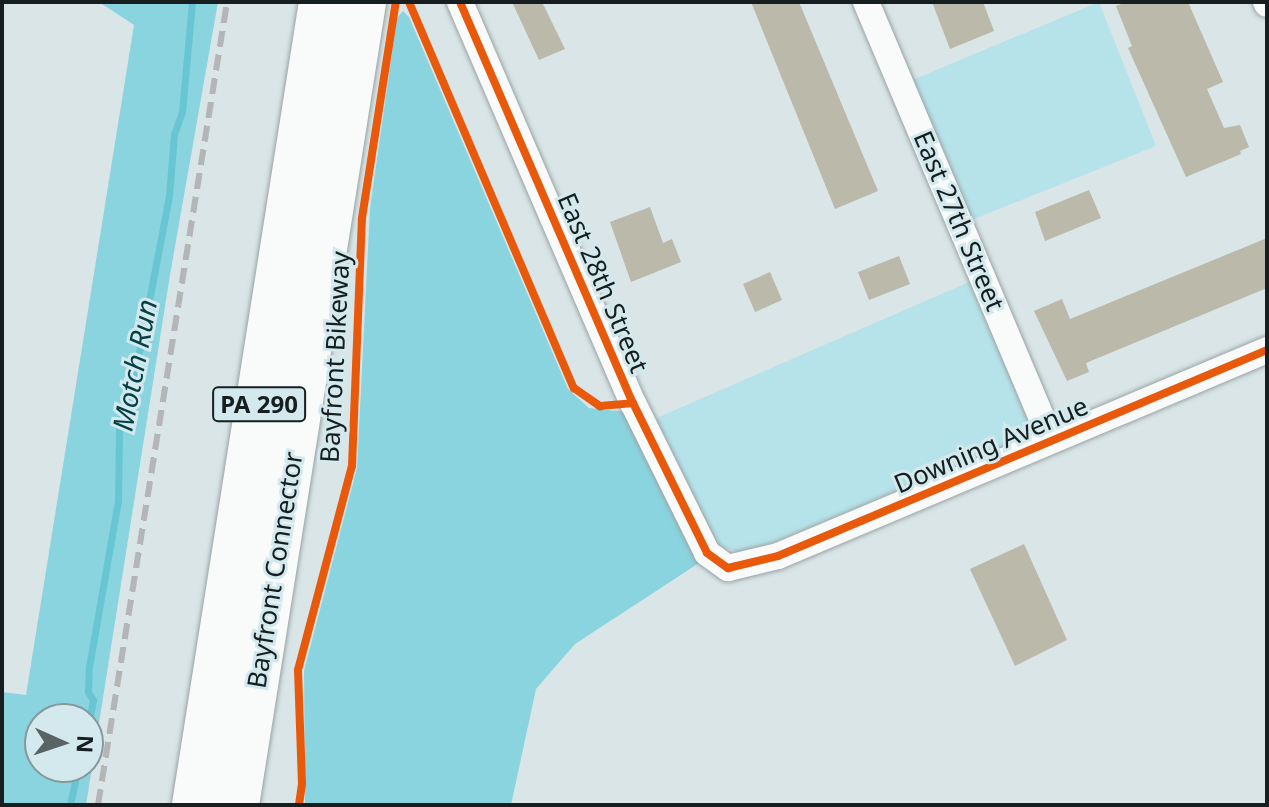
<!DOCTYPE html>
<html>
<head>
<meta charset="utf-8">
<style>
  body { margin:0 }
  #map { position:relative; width:1269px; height:807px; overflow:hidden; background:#d9e5e7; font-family:"Noto Sans",sans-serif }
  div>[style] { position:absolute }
  .green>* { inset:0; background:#b6e3ea }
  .forest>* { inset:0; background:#8ad4df }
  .stream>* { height:7px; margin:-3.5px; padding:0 3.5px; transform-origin:3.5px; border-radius:3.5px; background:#68c6d3 }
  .building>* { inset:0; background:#bbb9aa }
  .roads { filter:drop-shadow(0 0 2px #9aa3a4) drop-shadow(0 0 2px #9aa3a4) }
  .street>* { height:26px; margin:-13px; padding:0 13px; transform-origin:13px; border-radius:13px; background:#f9fbfb }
  .highway>* { height:44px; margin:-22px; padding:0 22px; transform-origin:22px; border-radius:22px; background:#f9fbfb }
  .rail>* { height:6px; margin-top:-3px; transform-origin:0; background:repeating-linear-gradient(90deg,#b3b5b6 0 16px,transparent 0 24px) }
  .cycleway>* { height:8px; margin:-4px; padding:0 4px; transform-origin:4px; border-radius:4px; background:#e8590c }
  span { translate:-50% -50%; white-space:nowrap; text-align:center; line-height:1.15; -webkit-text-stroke:6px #d3e9ed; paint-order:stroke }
  .shield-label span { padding:2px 6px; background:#d3e9ed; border:2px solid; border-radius:6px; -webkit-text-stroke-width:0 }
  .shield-label { font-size:24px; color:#161e1f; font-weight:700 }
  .street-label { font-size:26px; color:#161e1f }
  .water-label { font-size:28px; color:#054047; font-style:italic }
  .frame { position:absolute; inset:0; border:4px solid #161e1f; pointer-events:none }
  .north { position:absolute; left:24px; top:703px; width:80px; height:80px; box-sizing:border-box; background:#d3e9ed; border:2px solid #87989b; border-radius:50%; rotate:93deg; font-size:22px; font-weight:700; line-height:32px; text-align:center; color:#161e1f }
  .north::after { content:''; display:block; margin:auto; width:28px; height:36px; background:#5a6465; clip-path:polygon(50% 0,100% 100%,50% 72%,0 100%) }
</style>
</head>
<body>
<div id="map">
  <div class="green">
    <div style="clip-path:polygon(1099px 2px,1156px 146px,969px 221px,910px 81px)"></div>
    <div style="clip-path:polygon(969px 282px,1029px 422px,1027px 437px,745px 554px,719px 546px,652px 420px)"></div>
  </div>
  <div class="forest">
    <div style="clip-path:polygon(evenodd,99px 2px,218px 2px,170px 275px,86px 805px,2px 805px,2px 692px,26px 695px,134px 25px,99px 2px,40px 719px,88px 719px,88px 767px,40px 767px,40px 719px)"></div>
    <div style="clip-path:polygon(403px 11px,409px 17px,568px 389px,589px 408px,627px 412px,699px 563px,575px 644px,536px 689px,511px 805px,305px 805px,304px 671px,357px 468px,370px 208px,397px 18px)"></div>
  </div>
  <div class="stream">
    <div style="left:88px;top:728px;width:28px;rotate:-80deg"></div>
    <div style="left:93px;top:700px;width:9px;rotate:-122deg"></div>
    <div style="left:88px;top:692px;width:25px;rotate:-88deg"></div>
    <div style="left:89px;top:667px;width:169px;rotate:-80.1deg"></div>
    <div style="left:118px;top:501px;width:74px;rotate:-89.2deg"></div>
    <div style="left:119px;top:427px;width:82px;rotate:-75.1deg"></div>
    <div style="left:140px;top:348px;width:155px;rotate:-79.2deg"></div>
    <div style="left:169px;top:196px;width:62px;rotate:-85.4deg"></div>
    <div style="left:174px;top:134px;width:23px;rotate:-70deg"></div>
    <div style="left:182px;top:112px;width:110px;rotate:-84.8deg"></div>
    <div style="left:70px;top:805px;width:39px;rotate:-78deg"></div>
  </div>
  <div class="building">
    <div style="clip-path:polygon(512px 2px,542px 2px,565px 49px,539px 60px)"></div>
    <div style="clip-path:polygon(751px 2px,799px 2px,878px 191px,835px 209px)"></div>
    <div style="clip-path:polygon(932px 2px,983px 2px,994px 31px,950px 49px)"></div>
    <div style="clip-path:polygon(1127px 2px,1188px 2px,1223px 82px,1207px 89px,1224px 128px,1240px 125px,1249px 147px,1240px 151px,1241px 154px,1186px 177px,1128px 48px,1132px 46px,1116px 6px)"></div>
    <div style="clip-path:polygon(1089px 190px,1101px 218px,1045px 241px,1035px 212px)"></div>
    <div style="clip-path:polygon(650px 207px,663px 243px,672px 239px,681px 262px,631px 282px,610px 222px)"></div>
    <div style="clip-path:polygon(1267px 238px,1267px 288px,1086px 363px,1089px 372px,1067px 381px,1034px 311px,1062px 299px,1070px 319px)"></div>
    <div style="clip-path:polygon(899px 256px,910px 284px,869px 300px,858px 272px)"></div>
    <div style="clip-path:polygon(770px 272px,782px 300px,755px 312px,743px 284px)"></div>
    <div style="clip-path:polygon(1024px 544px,1067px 640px,1015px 666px,970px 569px)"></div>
  </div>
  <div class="roads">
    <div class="street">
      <div style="left:460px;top:2px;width:437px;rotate:66.7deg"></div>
      <div style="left:633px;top:403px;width:167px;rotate:63.7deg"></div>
      <div style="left:707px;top:553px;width:26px;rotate:36deg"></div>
      <div style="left:728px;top:568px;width:51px;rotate:-13.5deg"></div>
      <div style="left:778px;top:556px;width:531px;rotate:-22.84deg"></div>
      <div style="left:866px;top:2px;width:475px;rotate:67.1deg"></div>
      <div style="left:1266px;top:2px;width:2px;rotate:63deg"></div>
    </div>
    <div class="highway">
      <div style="left:194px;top:805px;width:813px;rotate:-81.01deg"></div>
      <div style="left:237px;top:805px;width:813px;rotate:-81.01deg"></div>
    </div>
  </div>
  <div class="rail">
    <div style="left:98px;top:805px;width:813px;rotate:-80.87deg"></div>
  </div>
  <div class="cycleway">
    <div style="left:409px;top:2px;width:420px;rotate:66.9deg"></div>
    <div style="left:574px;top:388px;width:32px;rotate:35deg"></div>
    <div style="left:600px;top:406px;width:33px;rotate:-5deg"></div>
    <div style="left:460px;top:2px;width:437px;rotate:66.7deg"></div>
    <div style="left:633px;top:403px;width:167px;rotate:63.7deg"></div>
    <div style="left:707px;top:553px;width:26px;rotate:36deg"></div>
    <div style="left:728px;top:568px;width:51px;rotate:-13.5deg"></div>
    <div style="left:778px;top:556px;width:531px;rotate:-22.84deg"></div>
    <div style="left:299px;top:805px;width:21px;rotate:-82deg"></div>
    <div style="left:302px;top:784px;width:114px;rotate:-92deg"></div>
    <div style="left:298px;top:670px;width:211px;rotate:-75.2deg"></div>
    <div style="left:352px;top:466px;width:248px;rotate:-87.7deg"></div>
    <div style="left:362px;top:218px;width:219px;rotate:-81.1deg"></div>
  </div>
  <div class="shield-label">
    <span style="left:259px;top:404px">PA 290</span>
  </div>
  <div class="street-label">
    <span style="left:959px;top:221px;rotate:67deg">East 27th Street</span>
    <span style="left:603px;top:283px;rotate:67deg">East 28th Street</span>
    <span style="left:335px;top:357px;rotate:-87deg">Bayfront Bikeway</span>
    <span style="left:991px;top:445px;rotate:-23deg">Downing Avenue</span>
    <span style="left:275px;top:570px;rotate:-81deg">Bayfront Connector</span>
  </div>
  <div class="water-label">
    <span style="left:134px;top:365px;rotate:-79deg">Motch Run</span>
  </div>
  <div class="frame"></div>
  <div class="north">N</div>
</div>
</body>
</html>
